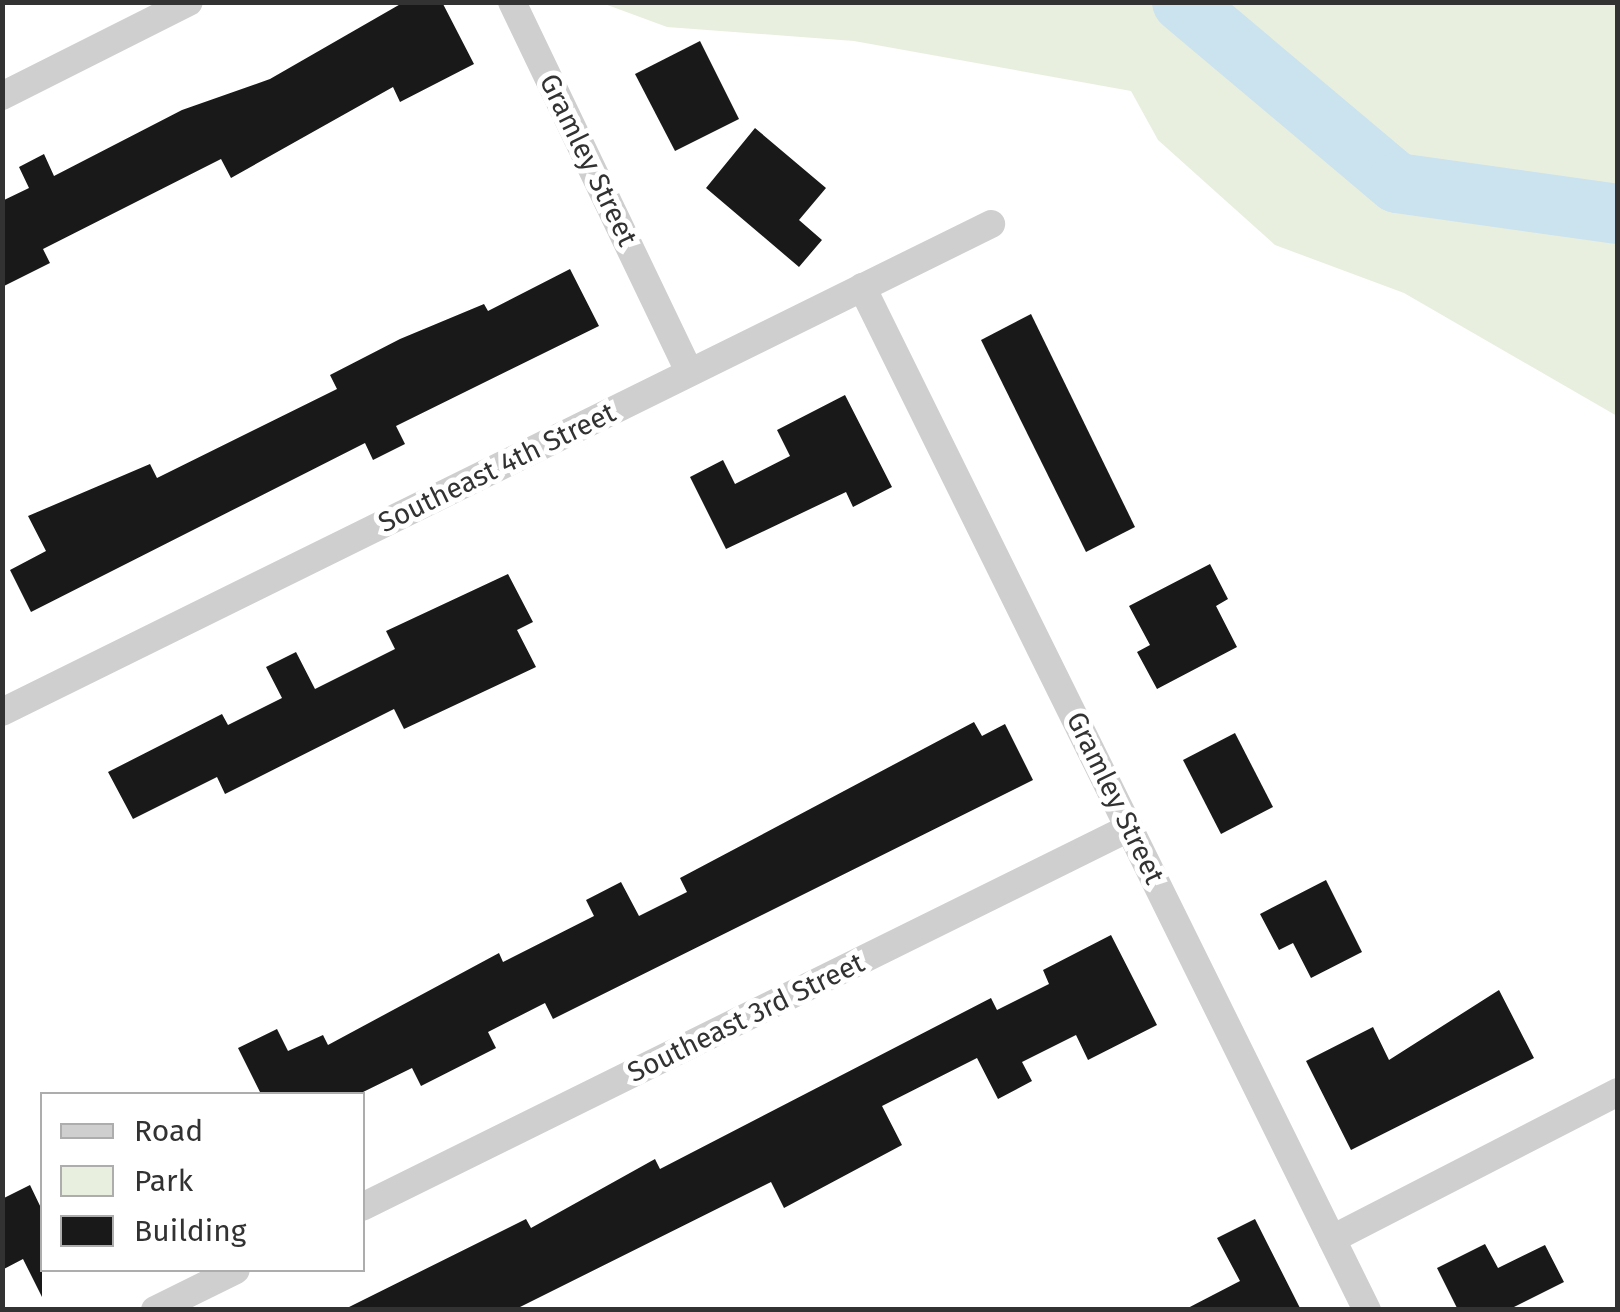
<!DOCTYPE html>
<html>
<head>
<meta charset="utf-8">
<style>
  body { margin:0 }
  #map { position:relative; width:1620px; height:1312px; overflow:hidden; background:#fff; font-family:"Fira Sans",sans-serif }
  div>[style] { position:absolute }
  .green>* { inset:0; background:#e8efdf }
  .river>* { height:60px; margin:-30px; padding:0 30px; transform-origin:30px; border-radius:30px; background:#cbe2ef }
  .building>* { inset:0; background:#191919 }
  .street>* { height:28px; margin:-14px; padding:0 14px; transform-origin:14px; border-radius:14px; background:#cfcfcf }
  span { translate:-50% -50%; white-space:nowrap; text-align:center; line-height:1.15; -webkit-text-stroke:10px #fff; paint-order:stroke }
  .street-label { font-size:28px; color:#323232 }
  .frame { position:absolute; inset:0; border:5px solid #323232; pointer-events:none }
  .legend { position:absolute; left:40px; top:1092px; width:325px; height:180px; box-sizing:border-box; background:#fff; border:2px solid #adadad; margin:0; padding:12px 18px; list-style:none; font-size:30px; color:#323232 }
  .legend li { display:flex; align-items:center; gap:20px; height:50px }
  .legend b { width:50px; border:2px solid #adadad }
</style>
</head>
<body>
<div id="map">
  <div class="green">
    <div style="clip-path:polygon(602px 3px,1617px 3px,1617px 416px,1404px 293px,1275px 245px,1158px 140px,1131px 91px,854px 41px,667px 27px)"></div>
  </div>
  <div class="river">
    <div style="left:1182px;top:2px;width:281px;rotate:40.1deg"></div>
    <div style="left:1397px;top:183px;width:223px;rotate:8deg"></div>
  </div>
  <div class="building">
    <div style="clip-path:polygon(404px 2px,442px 2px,474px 64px,400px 102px,393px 87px,231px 178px,221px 159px,43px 249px,50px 263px,2px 287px,2px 201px,29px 188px,19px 167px,44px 154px,54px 176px,182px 110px,270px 79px)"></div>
    <div style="clip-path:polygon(700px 41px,739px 119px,675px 151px,635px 74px)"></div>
    <div style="clip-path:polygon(755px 128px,826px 188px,799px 220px,822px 240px,799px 267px,706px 188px)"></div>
    <div style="clip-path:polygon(570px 269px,599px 326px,396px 426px,405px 444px,373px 460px,365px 443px,31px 612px,10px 570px,46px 551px,28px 516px,150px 464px,157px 478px,337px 389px,330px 375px,400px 339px,484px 304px,488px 311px)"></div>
    <div style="clip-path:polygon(1031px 314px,1135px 527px,1086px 552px,981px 340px)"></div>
    <div style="clip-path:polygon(845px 395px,892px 487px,853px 507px,846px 492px,726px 549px,690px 477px,723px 460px,735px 484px,790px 456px,777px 430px)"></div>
    <div style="clip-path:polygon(1210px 564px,1228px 599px,1216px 606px,1237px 647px,1157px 689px,1137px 652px,1150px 645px,1129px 606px)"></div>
    <div style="clip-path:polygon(508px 574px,533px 622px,517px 630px,536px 667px,404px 729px,394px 709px,225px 794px,217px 777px,133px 819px,108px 772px,222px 714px,228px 725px,282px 698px,266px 667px,296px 652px,315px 689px,395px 649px,386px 631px)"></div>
    <div style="clip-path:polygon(974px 722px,982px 736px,1005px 724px,1033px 780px,553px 1019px,545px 1003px,488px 1032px,496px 1048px,421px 1086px,412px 1068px,359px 1094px,261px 1094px,238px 1048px,277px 1029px,288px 1051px,323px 1035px,328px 1045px,499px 953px,503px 962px,594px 916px,586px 900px,621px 882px,639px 916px,687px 892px,680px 878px)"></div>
    <div style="clip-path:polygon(1235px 733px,1273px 807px,1221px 834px,1183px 760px)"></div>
    <div style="clip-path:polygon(1326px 880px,1362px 952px,1311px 978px,1293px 943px,1279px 950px,1260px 914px)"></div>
    <div style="clip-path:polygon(1111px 935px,1157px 1025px,1088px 1060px,1076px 1035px,1022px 1062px,1032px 1081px,998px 1099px,977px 1058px,882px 1106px,902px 1145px,784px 1208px,771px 1182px,514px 1310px,343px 1310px,526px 1219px,531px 1228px,655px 1159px,660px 1169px,991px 998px,997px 1010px,1049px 984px,1043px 970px)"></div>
    <div style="clip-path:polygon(1499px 990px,1534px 1058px,1351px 1150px,1306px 1061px,1373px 1027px,1389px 1060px)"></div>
    <div style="clip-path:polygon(30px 1185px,42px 1210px,42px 1297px,23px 1259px,2px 1270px,2px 1199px)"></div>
    <div style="clip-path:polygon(1255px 1219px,1301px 1310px,1184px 1310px,1240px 1281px,1217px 1238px)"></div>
    <div style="clip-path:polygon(1485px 1244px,1498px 1268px,1545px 1245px,1564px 1282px,1508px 1310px,1458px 1310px,1437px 1268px)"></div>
  </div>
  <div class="street">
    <div style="left:512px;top:2px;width:410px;rotate:64.4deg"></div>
    <div style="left:2px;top:96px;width:209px;rotate:-26.7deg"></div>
    <div style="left:862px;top:287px;width:1141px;rotate:63.73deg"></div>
    <div style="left:2px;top:712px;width:1103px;rotate:-26.26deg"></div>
    <div style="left:362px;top:1207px;width:856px;rotate:-26.3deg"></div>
    <div style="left:1332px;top:1239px;width:322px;rotate:-27.2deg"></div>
    <div style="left:155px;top:1310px;width:90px;rotate:-26.3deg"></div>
  </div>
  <div class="street-label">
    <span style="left:588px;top:160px;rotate:64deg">Gramley Street</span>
    <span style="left:497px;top:468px;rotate:-26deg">Southeast 4th Street</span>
    <span style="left:1115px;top:798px;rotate:64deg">Gramley Street</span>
    <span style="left:746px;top:1018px;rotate:-26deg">Southeast 3rd Street</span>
  </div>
  <div class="frame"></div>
  <ul class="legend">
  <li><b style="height:12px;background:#cfcfcf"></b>Road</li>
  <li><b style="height:28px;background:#e8efdf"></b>Park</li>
  <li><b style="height:28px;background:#191919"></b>Building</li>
  </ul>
</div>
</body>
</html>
